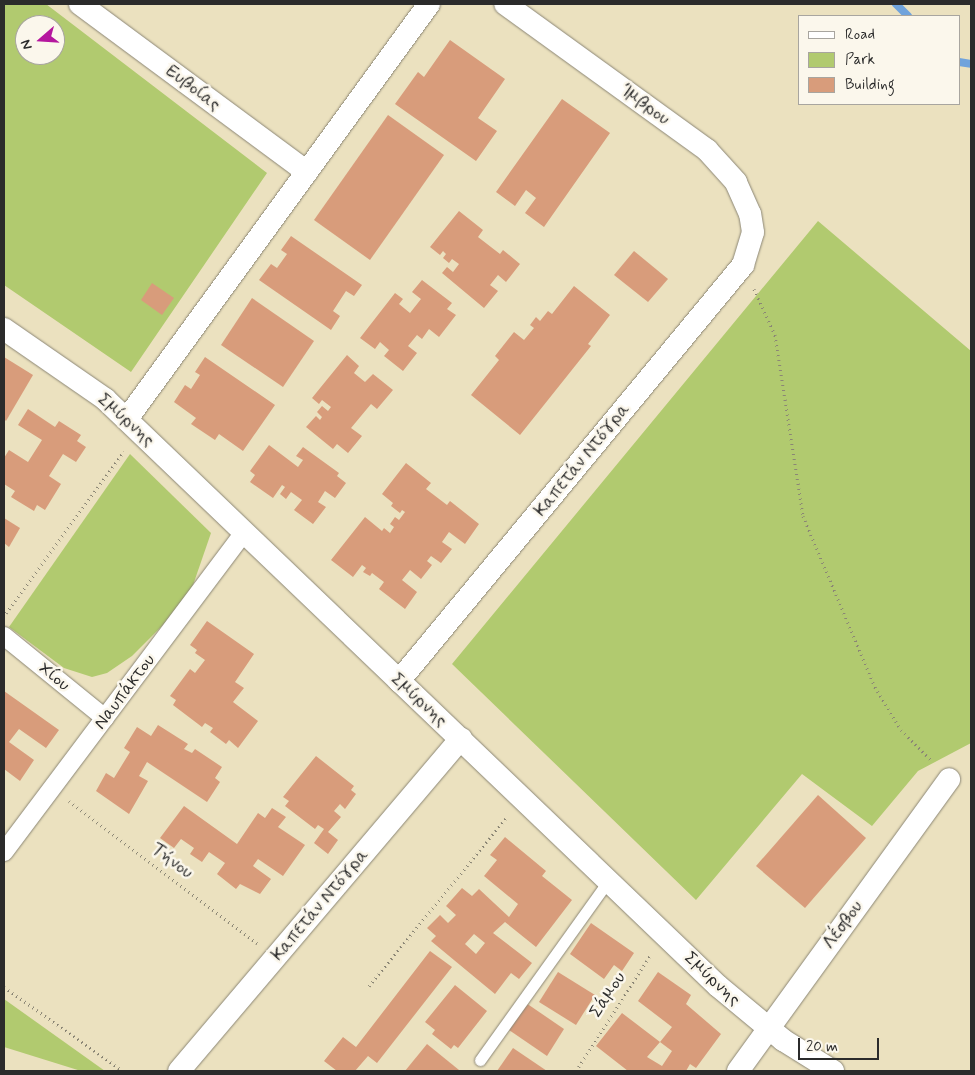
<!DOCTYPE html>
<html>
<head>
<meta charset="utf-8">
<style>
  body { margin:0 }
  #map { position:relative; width:975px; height:1075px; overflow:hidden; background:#ebe1bf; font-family:Mynerve,sans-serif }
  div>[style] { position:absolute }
  .green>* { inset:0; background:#b1ca6f }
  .stream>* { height:8px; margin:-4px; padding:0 4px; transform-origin:4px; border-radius:4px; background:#70a3dc }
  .building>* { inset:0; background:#d89c7b }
  .path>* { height:3px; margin-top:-1.5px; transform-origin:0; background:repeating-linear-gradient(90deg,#8b8675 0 1px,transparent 0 5px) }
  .roads { filter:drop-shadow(0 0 1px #8b8675) drop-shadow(0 0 1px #8b8675) }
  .service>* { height:11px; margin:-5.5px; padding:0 5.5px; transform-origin:5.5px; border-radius:5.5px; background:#fff }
  .pedestrian>* { height:18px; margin:-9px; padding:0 9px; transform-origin:9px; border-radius:9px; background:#fff }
  .minor>* { height:22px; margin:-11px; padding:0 11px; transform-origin:11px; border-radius:11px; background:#fff }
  span { translate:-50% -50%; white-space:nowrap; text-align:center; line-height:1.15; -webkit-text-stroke:5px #fbf7ec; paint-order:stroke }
  .street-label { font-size:18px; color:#2b2b2b }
  .frame { position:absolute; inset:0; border:5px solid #2b2b2b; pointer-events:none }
  .legend { position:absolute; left:798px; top:15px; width:162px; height:90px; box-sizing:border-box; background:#fbf7ec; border:1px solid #a8a59f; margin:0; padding:6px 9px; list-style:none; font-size:15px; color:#2b2b2b }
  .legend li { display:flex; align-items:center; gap:10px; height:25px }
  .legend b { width:25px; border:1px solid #a8a59f }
  .north { position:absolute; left:15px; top:15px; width:50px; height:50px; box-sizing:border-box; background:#fbf7ec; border:1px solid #a8a59f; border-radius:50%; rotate:251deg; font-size:14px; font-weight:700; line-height:20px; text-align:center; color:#2b2b2b }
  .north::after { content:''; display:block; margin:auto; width:18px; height:22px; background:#b5179e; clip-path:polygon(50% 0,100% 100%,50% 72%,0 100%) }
  .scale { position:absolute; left:798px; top:1038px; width:81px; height:22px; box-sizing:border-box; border:2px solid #2b2b2b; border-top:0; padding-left:6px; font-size:15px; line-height:18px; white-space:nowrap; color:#2b2b2b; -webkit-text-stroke:4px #fbf7ec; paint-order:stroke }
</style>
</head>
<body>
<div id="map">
  <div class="green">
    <div style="clip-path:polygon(evenodd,4px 4px,46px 4px,267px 173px,131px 372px,4px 285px,4px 4px,25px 25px,55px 25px,55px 55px,25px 55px,25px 25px)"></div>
    <div style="clip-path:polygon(818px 221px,971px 351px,971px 743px,918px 771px,872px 826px,802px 774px,696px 900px,452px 664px)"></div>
    <div style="clip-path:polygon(130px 454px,211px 533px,192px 588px,164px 624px,132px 656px,107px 673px,92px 677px,64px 668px,9px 627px)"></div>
    <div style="clip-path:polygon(4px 999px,105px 1071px,81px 1071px,4px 1047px)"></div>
  </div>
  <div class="stream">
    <div style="left:896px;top:4px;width:17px;rotate:45deg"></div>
    <div style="left:959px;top:62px;width:12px;rotate:9deg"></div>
  </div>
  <div class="building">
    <div style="clip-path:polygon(450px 40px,505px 79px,478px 118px,497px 131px,476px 161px,395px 104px,418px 72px,424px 77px)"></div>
    <div style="clip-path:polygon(562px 99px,610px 133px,544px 227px,525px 213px,536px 198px,526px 190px,515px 206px,496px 192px)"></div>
    <div style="clip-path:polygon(388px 115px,444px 155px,370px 260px,314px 220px)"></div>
    <div style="clip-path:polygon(459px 211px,483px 230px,478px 237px,500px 254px,503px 250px,520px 264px,506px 282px,498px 275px,490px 285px,498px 291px,484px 308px,442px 273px,447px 267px,453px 272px,459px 264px,452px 259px,449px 263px,443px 258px,446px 254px,443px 251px,440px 255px,430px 247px)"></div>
    <div style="clip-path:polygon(291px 236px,362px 285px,354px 296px,346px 291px,333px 311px,340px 316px,331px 330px,259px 280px,271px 264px,277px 268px,287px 254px,281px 250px)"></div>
    <div style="clip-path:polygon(634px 251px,668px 279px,648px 302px,614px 275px)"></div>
    <div style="clip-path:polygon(422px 280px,452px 303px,447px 309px,456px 315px,439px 337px,429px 329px,422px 339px,417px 335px,408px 346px,417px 353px,403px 371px,384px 356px,389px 350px,380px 342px,375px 349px,360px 338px,395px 293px,403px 299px,399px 304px,410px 313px,421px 299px,412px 292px)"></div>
    <div style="clip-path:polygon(152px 283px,174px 298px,162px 315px,141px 300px)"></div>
    <div style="clip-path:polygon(574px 286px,610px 315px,588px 344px,591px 346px,520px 435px,471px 395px,499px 360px,495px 356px,514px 332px,524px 340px,534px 328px,530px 325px,536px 317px,540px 321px,548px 311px,552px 314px)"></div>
    <div style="clip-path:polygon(252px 298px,314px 341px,283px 387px,221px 345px)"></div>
    <div style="clip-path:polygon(347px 355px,359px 366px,354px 373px,365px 382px,373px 374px,393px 390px,377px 409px,371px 404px,351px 428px,362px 436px,348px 453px,337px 444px,333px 449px,306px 427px,316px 416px,320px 420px,322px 417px,317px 412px,322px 406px,328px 411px,331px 407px,322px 400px,319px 404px,312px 398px)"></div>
    <div style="clip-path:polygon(4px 357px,33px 375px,6px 421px,4px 419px)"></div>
    <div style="clip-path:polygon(205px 357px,275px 405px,243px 451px,219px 434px,215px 440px,191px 424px,196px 418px,174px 402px,185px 385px,191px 389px,200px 375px,195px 372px)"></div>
    <div style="clip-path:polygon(28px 409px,55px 427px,59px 421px,81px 435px,77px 441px,86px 447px,76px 462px,63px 454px,49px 476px,61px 484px,45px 510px,37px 505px,34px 511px,11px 497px,15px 491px,4px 484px,4px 458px,9px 450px,28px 462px,42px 440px,18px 425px)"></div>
    <div style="clip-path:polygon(269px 445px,298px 467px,303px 460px,296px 456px,303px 447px,339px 473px,337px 476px,346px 483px,335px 498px,325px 491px,318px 502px,326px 507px,313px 524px,294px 510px,302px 500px,291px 492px,286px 499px,280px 494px,285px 487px,282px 485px,273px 498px,250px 482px,255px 475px,250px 471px)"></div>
    <div style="clip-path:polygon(406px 463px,431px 483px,426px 489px,447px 505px,450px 501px,479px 524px,465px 544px,449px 532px,442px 542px,452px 549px,441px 563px,431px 556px,427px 561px,432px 565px,421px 579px,410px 570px,402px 580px,417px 592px,405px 609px,379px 589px,384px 582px,372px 573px,370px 576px,363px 572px,366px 568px,362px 565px,353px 577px,331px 560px,365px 517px,382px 531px,384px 528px,390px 533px,394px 527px,390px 524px,395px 517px,399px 520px,405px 512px,402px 510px,400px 513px,391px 506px,393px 503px,382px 494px)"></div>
    <div style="clip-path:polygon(4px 518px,20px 528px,9px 547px,4px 543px)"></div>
    <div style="clip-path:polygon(207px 621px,254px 654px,235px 682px,244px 688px,233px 702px,258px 721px,238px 748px,229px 740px,226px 744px,210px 732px,213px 728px,205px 723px,202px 727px,173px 705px,176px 700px,170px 696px,190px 669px,195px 673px,205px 660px,195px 653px,197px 650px,190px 645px)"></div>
    <div style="clip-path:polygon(4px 691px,59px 730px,46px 748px,19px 729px,9px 742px,34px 760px,20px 781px,4px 769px)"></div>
    <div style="clip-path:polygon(158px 725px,188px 744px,184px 749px,192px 753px,195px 749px,222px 767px,215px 778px,220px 782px,207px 802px,147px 762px,139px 776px,148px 781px,129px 814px,96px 791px,106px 773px,114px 778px,130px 752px,124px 748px,137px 727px,151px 736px)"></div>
    <div style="clip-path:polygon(316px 756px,354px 786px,351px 790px,356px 794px,345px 809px,340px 804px,334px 811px,341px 817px,328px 832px,338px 840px,328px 854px,314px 843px,324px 829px,318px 825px,315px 829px,285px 806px,289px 801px,283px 797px)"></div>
    <div style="clip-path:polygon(818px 795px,866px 838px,805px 908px,756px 866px)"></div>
    <div style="clip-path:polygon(184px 806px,237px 844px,258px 813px,265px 818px,272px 808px,286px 817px,278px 827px,305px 845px,283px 876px,258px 859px,253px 866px,271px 879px,260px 894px,240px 884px,236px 889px,217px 874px,225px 863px,209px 852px,202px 862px,190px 854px,194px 848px,181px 839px,174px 848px,160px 838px)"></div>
    <div style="clip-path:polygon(evenodd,505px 837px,546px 871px,542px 876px,572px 900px,536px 947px,505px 922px,493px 933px,532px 963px,519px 979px,511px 973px,495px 994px,431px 941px,436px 936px,427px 928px,440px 915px,448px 923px,456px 915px,446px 906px,462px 888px,472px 896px,479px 889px,509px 917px,518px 904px,484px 876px,497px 860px,490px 855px,505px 837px,474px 934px,485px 943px,476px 954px,465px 944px,474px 934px)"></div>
    <div style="clip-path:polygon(591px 923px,634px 953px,622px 971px,614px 965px,604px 979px,570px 954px)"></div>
    <div style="clip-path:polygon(430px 951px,452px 967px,377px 1063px,368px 1056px,355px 1071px,337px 1071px,324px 1061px,343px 1037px,356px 1047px)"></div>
    <div style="clip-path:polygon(558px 972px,595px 995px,576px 1025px,539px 1002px)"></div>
    <div style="clip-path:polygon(658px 972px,691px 995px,686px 1004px,721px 1034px,696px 1068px,690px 1064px,686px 1071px,628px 1071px,596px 1046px,622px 1013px,660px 1042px,647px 1057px,662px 1066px,672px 1051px,660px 1042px,672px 1027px,638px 1001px)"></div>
    <div style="clip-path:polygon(455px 985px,487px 1011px,458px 1048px,454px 1045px,451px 1049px,432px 1034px,435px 1030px,425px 1022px)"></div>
    <div style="clip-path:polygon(526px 1003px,564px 1029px,547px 1056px,509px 1030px)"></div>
    <div style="clip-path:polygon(427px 1044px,459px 1070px,458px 1071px,405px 1071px)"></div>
    <div style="clip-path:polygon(513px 1048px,547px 1071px,497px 1071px)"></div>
  </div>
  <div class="path">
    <div style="left:754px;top:289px;width:51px;rotate:65.5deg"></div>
    <div style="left:775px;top:335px;width:183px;rotate:81.2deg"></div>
    <div style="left:803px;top:516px;width:186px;rotate:67.2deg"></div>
    <div style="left:875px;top:687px;width:50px;rotate:58.8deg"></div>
    <div style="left:901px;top:730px;width:44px;rotate:45deg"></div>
    <div style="left:6px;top:613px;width:200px;rotate:-53.9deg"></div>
    <div style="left:69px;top:801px;width:236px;rotate:37.1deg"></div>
    <div style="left:369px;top:986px;width:217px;rotate:-50.8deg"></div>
    <div style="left:4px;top:987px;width:146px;rotate:35.2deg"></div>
    <div style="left:576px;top:1071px;width:139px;rotate:-57.3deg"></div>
  </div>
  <div class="roads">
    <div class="service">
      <div style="left:480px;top:1060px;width:220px;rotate:-54.4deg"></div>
    </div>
    <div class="pedestrian">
      <div style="left:4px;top:636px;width:130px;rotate:39.1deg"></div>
      <div style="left:4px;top:852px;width:401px;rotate:-53.1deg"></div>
    </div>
    <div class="minor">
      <div style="left:80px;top:4px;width:282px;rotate:36.5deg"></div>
      <div style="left:4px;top:329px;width:123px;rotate:34.7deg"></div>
      <div style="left:105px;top:399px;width:849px;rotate:43.76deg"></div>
      <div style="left:718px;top:986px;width:85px;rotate:39.7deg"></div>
      <div style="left:783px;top:1040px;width:59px;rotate:31.8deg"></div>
      <div style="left:127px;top:419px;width:513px;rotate:-53.96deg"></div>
      <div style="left:399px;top:681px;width:540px;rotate:-50.41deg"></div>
      <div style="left:743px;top:265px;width:34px;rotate:-73deg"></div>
      <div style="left:753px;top:232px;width:18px;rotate:-99deg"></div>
      <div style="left:750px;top:214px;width:35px;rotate:-114deg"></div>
      <div style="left:736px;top:182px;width:43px;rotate:-132.2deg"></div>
      <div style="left:707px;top:150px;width:249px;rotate:-144.1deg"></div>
      <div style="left:179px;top:1071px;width:436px;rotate:-49.7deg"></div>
      <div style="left:738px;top:1071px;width:360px;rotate:-54.1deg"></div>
    </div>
  </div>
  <div class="street-label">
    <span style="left:193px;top:88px;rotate:37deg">Ευβοίας</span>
    <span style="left:645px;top:105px;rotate:36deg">Ίμβρου</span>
    <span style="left:126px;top:420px;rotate:42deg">Σμύρνης</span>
    <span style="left:582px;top:460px;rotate:-51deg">Καπετάν Ντόγρα</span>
    <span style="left:54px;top:677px;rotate:39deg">Χίου</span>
    <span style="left:125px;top:692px;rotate:-53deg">Ναυπάκτου</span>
    <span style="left:419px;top:700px;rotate:43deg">Σμύρνης</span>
    <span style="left:172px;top:861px;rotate:37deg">Τήνου</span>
    <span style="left:320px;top:905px;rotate:-50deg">Καπετάν Ντόγρα</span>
    <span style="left:843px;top:925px;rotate:-54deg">Λέσβου</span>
    <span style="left:712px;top:979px;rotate:43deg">Σμύρνης</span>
    <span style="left:608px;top:995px;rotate:-57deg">Σάμου</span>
  </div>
  <div class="frame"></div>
  <ul class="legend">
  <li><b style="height:6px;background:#fff"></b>Road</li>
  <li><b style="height:14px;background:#b1ca6f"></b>Park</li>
  <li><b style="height:14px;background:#d89c7b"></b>Building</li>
  </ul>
  <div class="north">N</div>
  <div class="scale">20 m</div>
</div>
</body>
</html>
